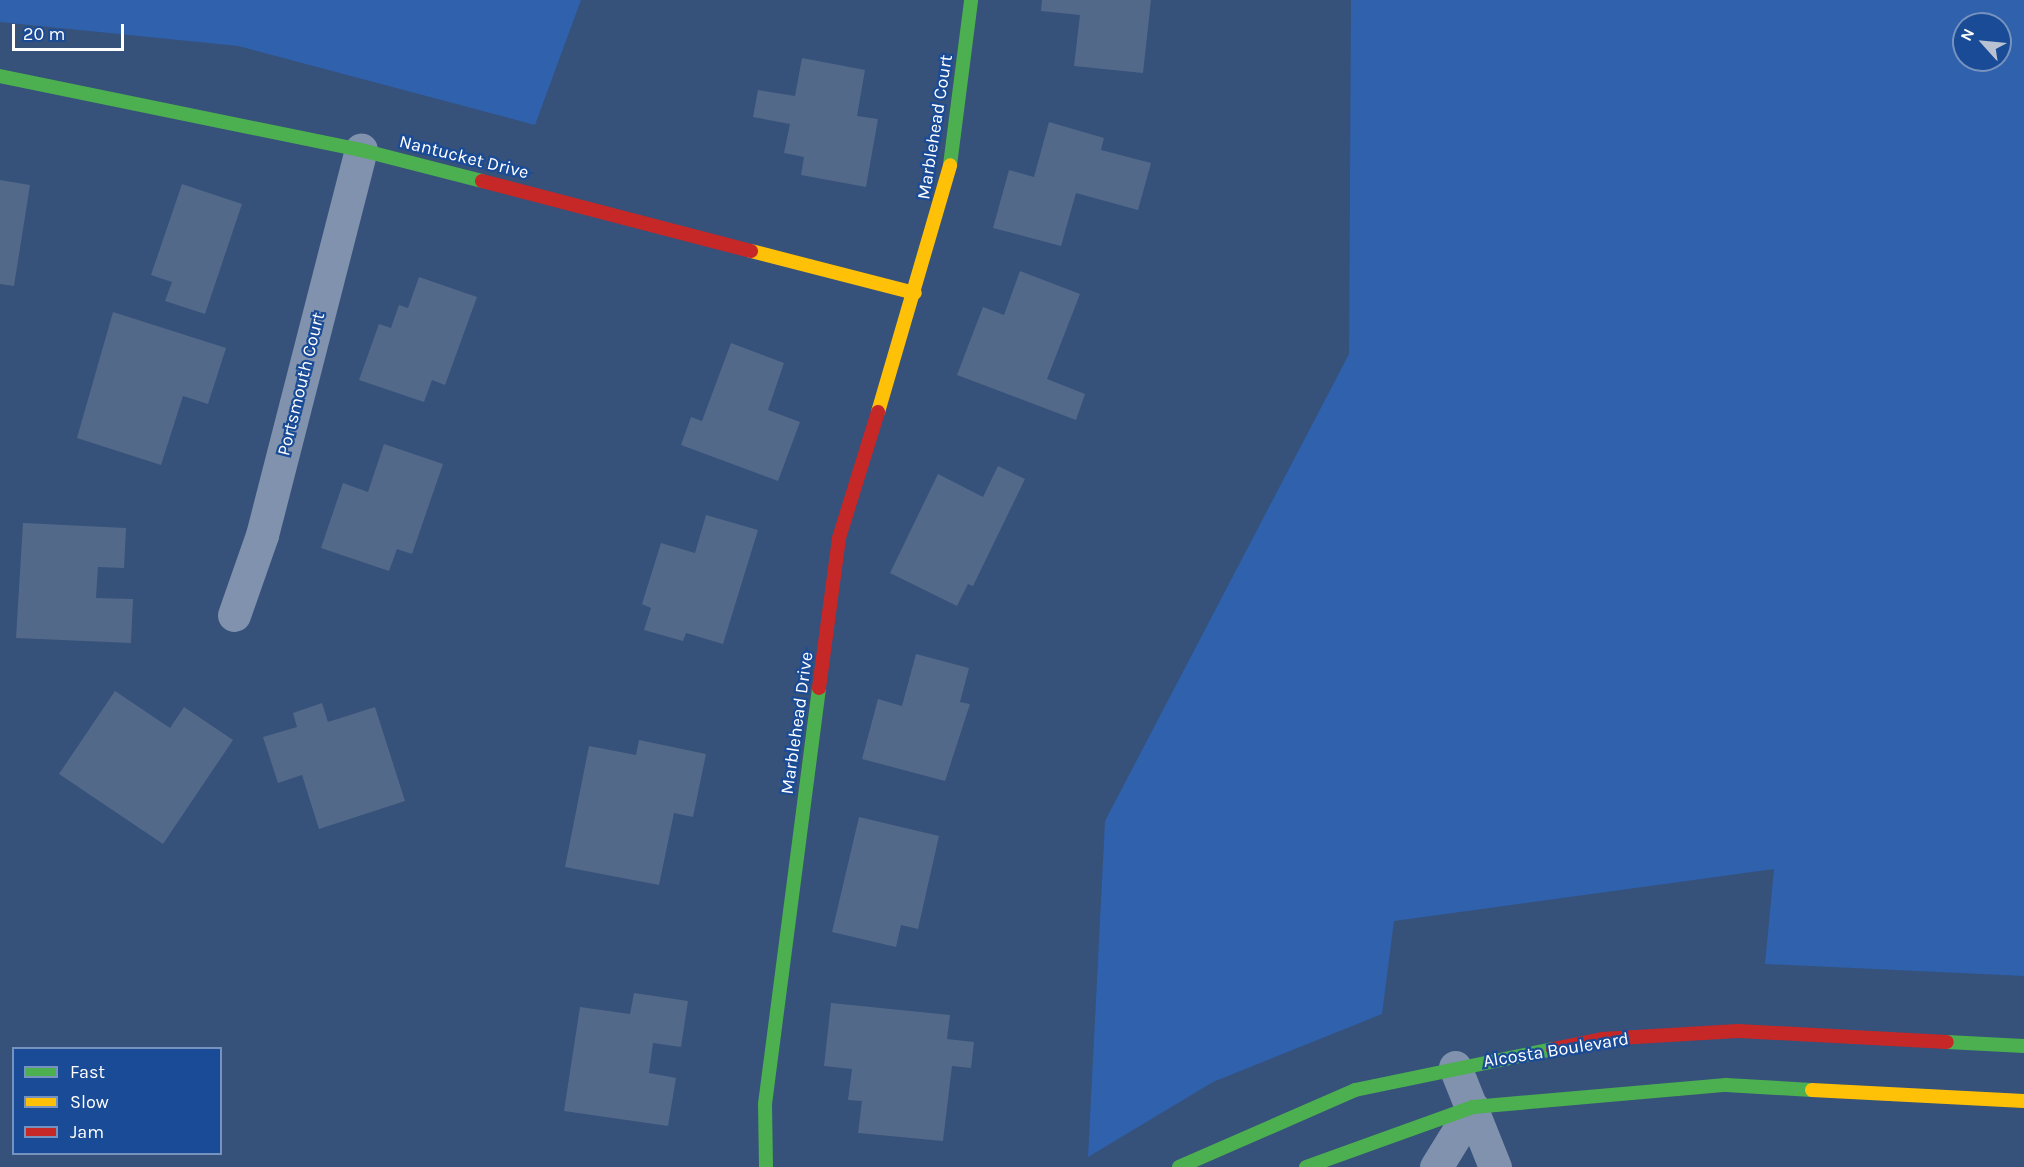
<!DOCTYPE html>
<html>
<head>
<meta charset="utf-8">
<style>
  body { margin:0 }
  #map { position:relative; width:2024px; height:1167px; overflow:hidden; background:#36517a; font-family:Karla,sans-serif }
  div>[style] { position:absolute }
  .green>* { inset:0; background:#2f61ac }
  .building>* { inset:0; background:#536989 }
  .street>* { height:33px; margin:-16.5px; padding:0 16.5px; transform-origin:16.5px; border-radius:16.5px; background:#8092ad }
  .fast>* { height:14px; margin:-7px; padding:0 7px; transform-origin:7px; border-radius:7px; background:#4caf50 }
  .slow>* { height:14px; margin:-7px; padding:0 7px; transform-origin:7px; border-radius:7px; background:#ffc107 }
  .jam>* { height:14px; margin:-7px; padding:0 7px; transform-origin:7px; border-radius:7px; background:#c62828 }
  span { translate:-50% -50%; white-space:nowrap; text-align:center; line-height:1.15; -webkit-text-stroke:4.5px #1a4b96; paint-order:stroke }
  .street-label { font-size:18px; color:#fff }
  .legend { position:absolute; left:12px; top:1047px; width:210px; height:108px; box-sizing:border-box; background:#1a4b96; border:2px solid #7693c0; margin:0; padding:8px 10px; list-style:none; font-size:18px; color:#fff }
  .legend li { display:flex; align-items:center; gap:12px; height:30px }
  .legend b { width:30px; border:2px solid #7693c0 }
  .north { position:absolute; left:1952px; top:12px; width:60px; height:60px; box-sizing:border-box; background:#1a4b96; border:2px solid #7693c0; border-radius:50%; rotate:297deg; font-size:16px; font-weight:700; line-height:24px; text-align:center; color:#fff }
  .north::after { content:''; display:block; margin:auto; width:21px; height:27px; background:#b9c2d0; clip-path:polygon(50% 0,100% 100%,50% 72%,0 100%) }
  .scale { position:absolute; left:12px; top:24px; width:112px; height:27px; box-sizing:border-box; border:3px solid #fff; border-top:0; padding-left:8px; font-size:18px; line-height:21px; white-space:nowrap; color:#fff; -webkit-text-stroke:4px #1a4b96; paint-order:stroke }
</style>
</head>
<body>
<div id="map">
  <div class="green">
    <div style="clip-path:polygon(0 0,581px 0,535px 125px,238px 46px,0 22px)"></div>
    <div style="clip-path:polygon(evenodd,1351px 0,2024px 0,2024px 976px,1765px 964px,1774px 869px,1394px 921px,1382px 1014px,1213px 1082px,1088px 1157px,1105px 821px,1349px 354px,1351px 0,1964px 24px,2000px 24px,2000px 60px,1964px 60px,1964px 24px)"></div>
  </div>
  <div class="building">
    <div style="clip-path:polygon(1042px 0,1151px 0,1143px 73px,1074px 66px,1080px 15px,1041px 11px)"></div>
    <div style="clip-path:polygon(802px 58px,865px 70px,857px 116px,878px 119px,866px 187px,801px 175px,804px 157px,784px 153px,790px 124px,753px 117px,758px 90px,795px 96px)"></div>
    <div style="clip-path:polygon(1049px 122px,1104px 138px,1101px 150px,1151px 163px,1138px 210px,1076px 193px,1061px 246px,993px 228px,1009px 170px,1034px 177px)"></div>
    <div style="clip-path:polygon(0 180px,30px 185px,14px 286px,0 284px)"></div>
    <div style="clip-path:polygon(182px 184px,242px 204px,205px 314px,165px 301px,172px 282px,151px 275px)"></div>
    <div style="clip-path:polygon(1020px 271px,1080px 294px,1047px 379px,1085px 394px,1076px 420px,957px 375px,983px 307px,1004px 315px)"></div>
    <div style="clip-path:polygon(419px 277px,477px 297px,445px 385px,432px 380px,424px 402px,359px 380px,379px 324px,391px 328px,399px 305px,408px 308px)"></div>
    <div style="clip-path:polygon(113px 312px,226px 348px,208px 404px,183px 396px,161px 465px,77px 438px)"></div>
    <div style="clip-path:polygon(731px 343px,784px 363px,768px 410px,800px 422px,778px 481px,681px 445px,691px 417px,702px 421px)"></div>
    <div style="clip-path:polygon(384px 444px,443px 464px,412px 554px,397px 549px,389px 571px,321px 548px,343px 483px,368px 492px)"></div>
    <div style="clip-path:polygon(998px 466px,1025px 479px,973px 586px,968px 584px,957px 606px,890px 573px,938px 474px,983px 497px)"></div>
    <div style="clip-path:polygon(706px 515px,758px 530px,723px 644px,686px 633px,683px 641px,644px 630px,651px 608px,642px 604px,661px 543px,695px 553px)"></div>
    <div style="clip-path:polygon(23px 523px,126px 528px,124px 568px,98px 567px,96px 598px,133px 599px,131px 643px,16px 638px)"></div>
    <div style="clip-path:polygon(916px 654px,969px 668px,960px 702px,970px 704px,945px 781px,862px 759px,878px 699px,902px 706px)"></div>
    <div style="clip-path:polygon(115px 691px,170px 728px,184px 707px,233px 740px,163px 844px,59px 774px)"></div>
    <div style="clip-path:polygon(322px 703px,328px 722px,375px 707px,405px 801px,319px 829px,302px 775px,278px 783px,263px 737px,297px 727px,293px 713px)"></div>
    <div style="clip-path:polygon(639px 740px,706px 754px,693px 817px,674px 813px,659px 885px,565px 867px,589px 746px,636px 755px)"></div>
    <div style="clip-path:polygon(859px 817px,939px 836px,918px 929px,901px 925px,896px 947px,832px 932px)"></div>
    <div style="clip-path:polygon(634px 993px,688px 1001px,681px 1047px,653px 1043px,649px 1073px,676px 1078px,668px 1126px,564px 1111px,580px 1007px,630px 1014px)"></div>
    <div style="clip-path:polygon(831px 1003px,950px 1015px,947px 1039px,974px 1042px,971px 1068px,952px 1066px,943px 1141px,858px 1133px,862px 1101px,848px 1100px,852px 1069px,824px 1066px)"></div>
  </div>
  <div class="street">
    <div style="left:234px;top:615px;width:85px;rotate:-70.7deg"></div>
    <div style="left:262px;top:535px;width:398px;rotate:-75.6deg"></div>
    <div style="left:1455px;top:1067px;width:108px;rotate:68.2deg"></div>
    <div style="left:1436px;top:1167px;width:70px;rotate:-58.3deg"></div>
  </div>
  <div class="fast">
    <div style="left:0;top:76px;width:369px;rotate:11.6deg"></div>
    <div style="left:361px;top:150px;width:125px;rotate:14.4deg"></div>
    <div style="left:950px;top:165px;width:166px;rotate:-82.7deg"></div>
    <div style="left:1947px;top:1042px;width:77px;rotate:3deg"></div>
    <div style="left:766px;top:1167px;width:63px;rotate:-90.9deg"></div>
    <div style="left:765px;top:1104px;width:419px;rotate:-82.6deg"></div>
    <div style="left:1179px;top:1167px;width:192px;rotate:-23.6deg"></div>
    <div style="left:1355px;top:1090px;width:202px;rotate:-11.7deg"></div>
    <div style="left:1306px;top:1167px;width:177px;rotate:-19.8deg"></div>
    <div style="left:1473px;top:1107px;width:254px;rotate:-5deg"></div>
    <div style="left:1726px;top:1085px;width:86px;rotate:3.3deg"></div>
  </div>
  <div class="slow">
    <div style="left:751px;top:251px;width:169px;rotate:14.4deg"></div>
    <div style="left:878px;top:412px;width:257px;rotate:-73.7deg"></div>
    <div style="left:1812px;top:1090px;width:212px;rotate:3deg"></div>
  </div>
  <div class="jam">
    <div style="left:482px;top:181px;width:278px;rotate:14.6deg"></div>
    <div style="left:819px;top:688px;width:151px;rotate:-82.4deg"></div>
    <div style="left:839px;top:538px;width:132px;rotate:-72.8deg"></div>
    <div style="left:1553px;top:1049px;width:50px;rotate:-11.5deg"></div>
    <div style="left:1602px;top:1039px;width:136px;rotate:-3.4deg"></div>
    <div style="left:1738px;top:1031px;width:209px;rotate:3deg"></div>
  </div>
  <div class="street-label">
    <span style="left:935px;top:127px;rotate:-81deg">Marblehead Court</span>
    <span style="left:464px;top:157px;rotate:14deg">Nantucket Drive</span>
    <span style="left:301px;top:384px;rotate:-76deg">Portsmouth Court</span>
    <span style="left:797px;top:723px;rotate:-82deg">Marblehead Drive</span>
    <span style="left:1556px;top:1050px;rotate:-9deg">Alcosta Boulevard</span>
  </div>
  <ul class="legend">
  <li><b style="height:8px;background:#4caf50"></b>Fast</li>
  <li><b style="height:8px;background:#ffc107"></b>Slow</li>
  <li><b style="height:8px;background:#c62828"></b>Jam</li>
  </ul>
  <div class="north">N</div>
  <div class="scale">20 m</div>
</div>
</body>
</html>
